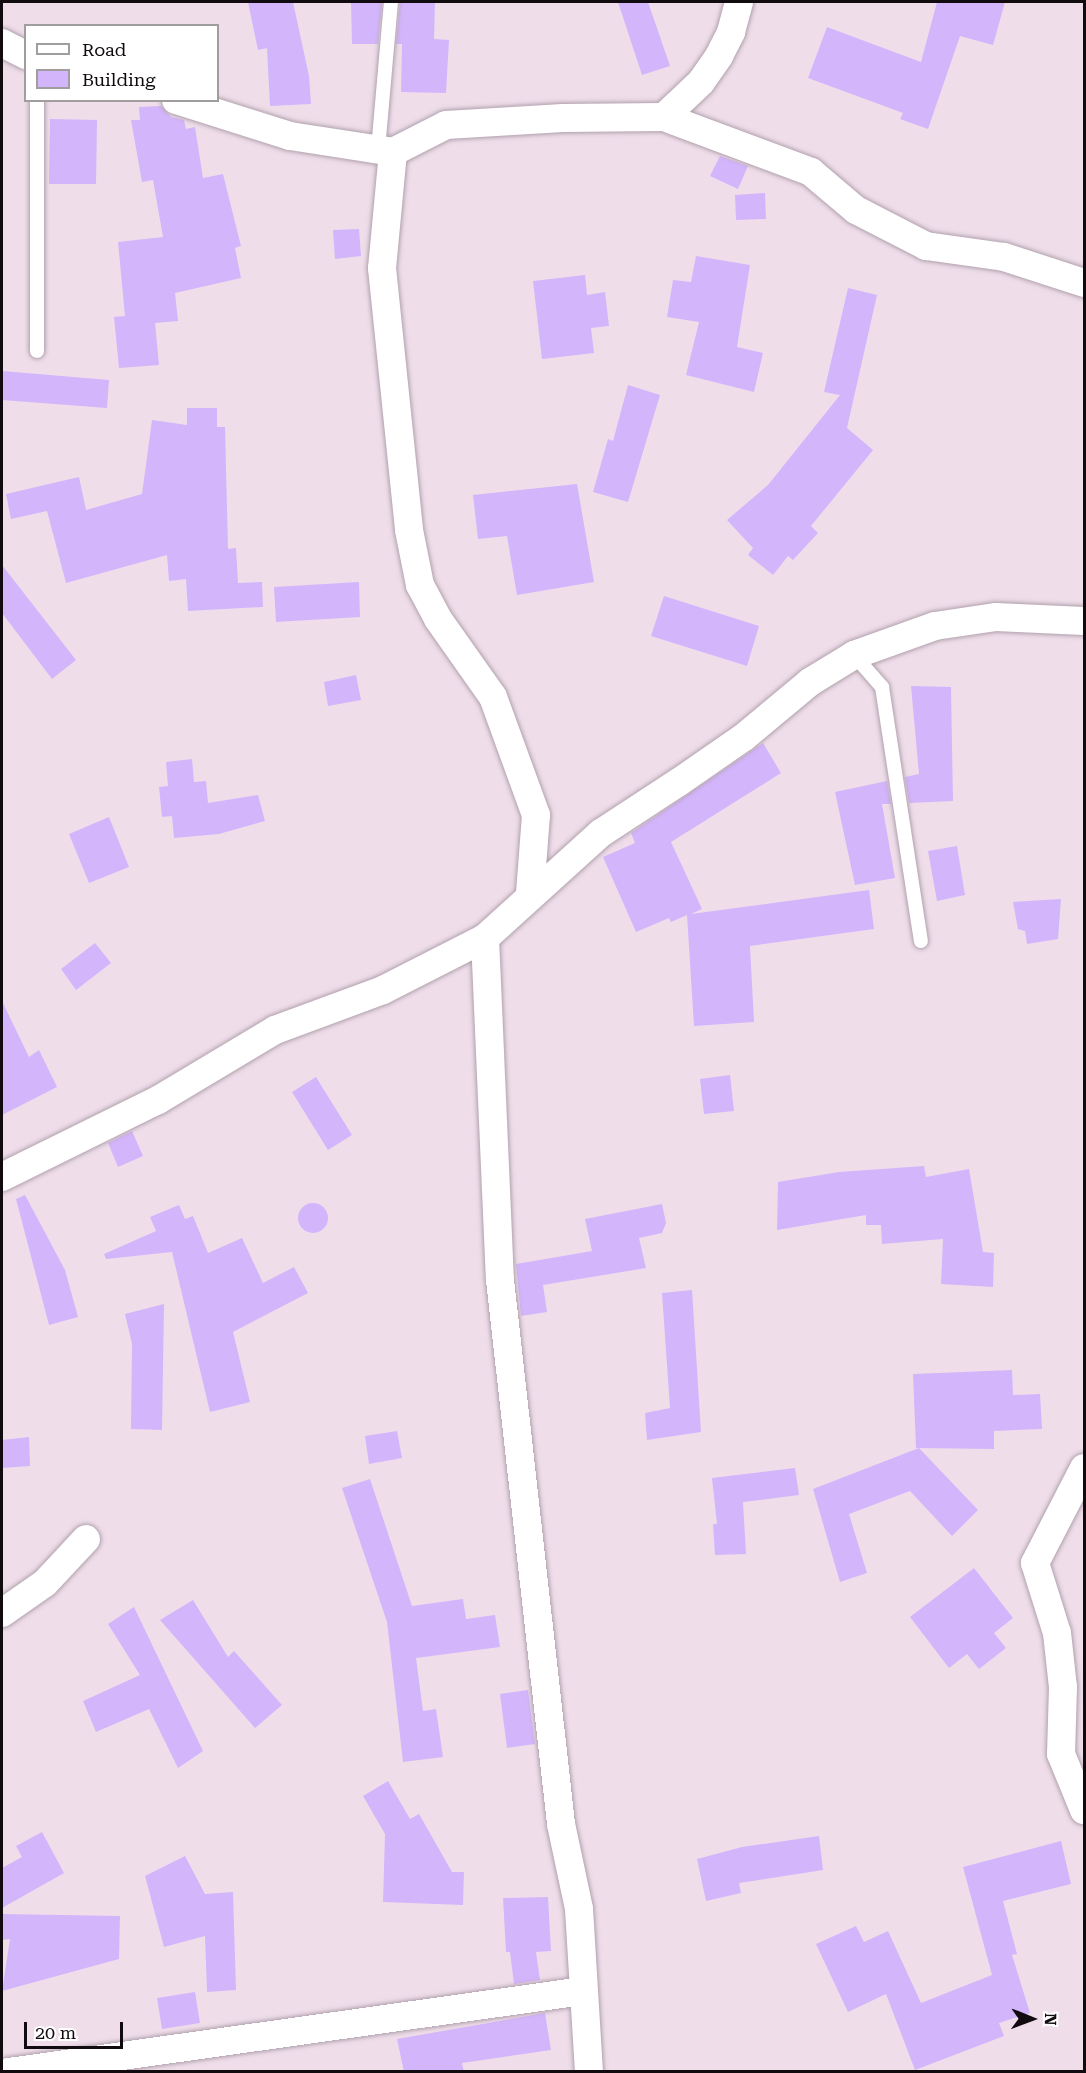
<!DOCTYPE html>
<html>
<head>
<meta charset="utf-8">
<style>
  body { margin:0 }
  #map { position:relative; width:1086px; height:2073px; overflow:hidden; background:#efdeea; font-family:"Roboto Serif",serif }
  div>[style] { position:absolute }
  .building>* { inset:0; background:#d3b5fc }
  .round { border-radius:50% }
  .roads { filter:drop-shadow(0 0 2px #b1a1ad) drop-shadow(0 0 2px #b1a1ad) }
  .lane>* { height:14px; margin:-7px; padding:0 7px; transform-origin:7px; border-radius:7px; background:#fff }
  .street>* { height:28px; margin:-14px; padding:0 14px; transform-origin:14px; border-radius:14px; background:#fff }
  span { translate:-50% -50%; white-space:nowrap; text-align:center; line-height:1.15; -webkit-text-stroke:4.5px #fff; paint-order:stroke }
  .frame { position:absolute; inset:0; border:3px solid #110b0f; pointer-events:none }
  .legend { position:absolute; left:24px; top:24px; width:195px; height:78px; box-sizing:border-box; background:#fff; border:2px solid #a09d9f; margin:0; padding:8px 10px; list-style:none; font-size:18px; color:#110b0f }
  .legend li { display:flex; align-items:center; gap:12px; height:30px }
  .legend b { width:30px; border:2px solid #a09d9f }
  .north { position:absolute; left:1002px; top:1989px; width:60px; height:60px; -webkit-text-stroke:4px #fff; paint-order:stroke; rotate:91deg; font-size:16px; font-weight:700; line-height:24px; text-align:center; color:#110b0f }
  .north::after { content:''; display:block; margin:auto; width:21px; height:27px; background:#110b0f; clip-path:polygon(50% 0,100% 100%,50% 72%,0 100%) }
  .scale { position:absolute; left:24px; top:2022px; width:99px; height:27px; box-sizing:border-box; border:3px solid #110b0f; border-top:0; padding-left:8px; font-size:18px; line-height:21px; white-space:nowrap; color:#110b0f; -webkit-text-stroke:4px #fff; paint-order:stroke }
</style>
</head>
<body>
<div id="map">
  <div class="building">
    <div style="clip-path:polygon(248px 2px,293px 2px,309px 76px,311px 104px,270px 106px,267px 48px,258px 50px)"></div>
    <div style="clip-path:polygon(351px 2px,382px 2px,378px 44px,352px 44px)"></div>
    <div style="clip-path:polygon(400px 2px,435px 2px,434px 39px,449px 40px,446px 93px,401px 92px,402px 44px,396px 44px)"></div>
    <div style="clip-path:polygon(618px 2px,648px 2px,670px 66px,642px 75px)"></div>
    <div style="clip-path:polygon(937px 2px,1005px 2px,993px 45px,960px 36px,928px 129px,900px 119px,903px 113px,808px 78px,827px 27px,921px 62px)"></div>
    <div style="clip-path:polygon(161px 106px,171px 117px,184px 120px,186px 129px,195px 127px,203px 178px,223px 174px,241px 246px,235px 248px,241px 278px,175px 293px,178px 321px,155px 323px,159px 365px,119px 368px,114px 317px,125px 316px,118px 242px,163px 237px,153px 180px,142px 182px,131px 120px,140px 120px,139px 107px)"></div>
    <div style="clip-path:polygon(50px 119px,97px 120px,96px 184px,49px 184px)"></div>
    <div style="clip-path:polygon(720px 156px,748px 166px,738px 189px,710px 176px)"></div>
    <div style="clip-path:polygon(765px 193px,766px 219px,736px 220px,735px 195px)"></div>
    <div style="clip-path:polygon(359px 229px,361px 256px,335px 259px,333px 230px)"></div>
    <div style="clip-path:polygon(696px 256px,750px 265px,737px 347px,763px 353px,754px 392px,686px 375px,699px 322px,667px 317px,673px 280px,691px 282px)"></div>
    <div style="clip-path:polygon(585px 275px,587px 295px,605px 292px,609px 326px,591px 328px,594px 353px,542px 359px,533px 281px)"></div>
    <div style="clip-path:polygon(848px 288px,877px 295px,847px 428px,873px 450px,811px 526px,818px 533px,793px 560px,788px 556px,773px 575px,748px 555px,753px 548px,727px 520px,768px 485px,840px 395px,824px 392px)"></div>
    <div style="clip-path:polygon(2px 371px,109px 380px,107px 408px,2px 400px)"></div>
    <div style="clip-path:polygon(628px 385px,660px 395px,628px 502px,593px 492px,608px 439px,613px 441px)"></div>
    <div style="clip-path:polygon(187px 408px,217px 408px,217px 427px,225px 427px,228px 549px,236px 548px,238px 583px,262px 582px,263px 607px,188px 611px,186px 579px,169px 581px,167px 555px,66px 583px,47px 511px,11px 519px,6px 494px,79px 477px,86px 510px,142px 494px,152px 420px,187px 425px)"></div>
    <div style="clip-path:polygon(577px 484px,594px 582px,517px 595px,507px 536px,478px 539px,473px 495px)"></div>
    <div style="clip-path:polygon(2px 565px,76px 660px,52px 679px,2px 613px)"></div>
    <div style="clip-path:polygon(359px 582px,360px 617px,276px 622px,274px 587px)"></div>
    <div style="clip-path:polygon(664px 596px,759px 626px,747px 666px,651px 636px)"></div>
    <div style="clip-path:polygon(356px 675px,361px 700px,328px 706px,324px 682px)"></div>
    <div style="clip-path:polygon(911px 686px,951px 687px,953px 801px,909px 803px,905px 777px,919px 774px)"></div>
    <div style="clip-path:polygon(763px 743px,781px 773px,671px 842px,702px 909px,691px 914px,869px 890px,874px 929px,750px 946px,754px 1022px,694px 1026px,687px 915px,671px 922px,669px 918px,636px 932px,603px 857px,635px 843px,631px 833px)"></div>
    <div style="clip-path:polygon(192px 759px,194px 782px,206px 781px,208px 803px,258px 795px,265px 821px,219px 834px,174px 838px,172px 816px,162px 817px,159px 787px,168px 786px,166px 762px)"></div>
    <div style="clip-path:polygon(887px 781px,891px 804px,882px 804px,895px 878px,855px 885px,835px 792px)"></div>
    <div style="clip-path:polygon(109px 817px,129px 867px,89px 883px,69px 834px)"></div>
    <div style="clip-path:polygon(957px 846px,965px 895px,937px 901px,928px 851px)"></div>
    <div style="clip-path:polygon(1061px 899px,1058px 939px,1027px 944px,1025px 931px,1018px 929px,1013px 902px)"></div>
    <div style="clip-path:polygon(95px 943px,111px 963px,76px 990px,61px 969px)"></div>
    <div style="clip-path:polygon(2px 1001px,29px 1057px,39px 1050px,57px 1087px,2px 1115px)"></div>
    <div style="clip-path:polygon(730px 1075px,734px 1111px,704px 1114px,700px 1079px)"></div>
    <div style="clip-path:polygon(316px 1077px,352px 1135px,328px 1150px,292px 1092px)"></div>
    <div style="clip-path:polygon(132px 1131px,143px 1156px,118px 1167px,108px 1143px)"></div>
    <div style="clip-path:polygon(924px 1166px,926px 1177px,969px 1169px,983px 1252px,994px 1253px,993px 1287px,941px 1284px,943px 1239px,882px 1244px,881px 1225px,866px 1225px,866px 1215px,777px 1230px,778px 1182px,839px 1172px)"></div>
    <div style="clip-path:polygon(25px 1195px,65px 1270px,78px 1317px,49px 1325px,16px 1199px)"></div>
    <div class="round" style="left:298px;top:1203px;width:30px;height:30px"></div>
    <div style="clip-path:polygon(662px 1204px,666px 1223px,662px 1233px,639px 1238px,646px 1268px,543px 1285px,547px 1312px,521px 1316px,516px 1264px,592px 1251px,585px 1219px)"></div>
    <div style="clip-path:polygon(179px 1205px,185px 1219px,193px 1216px,208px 1253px,242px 1238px,263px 1283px,294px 1267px,308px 1293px,233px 1332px,250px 1402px,210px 1412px,172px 1252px,106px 1259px,104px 1254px,156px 1231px,150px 1217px)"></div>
    <div style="clip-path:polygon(692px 1290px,701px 1432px,647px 1440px,645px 1413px,670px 1408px,662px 1293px)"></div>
    <div style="clip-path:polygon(164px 1304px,162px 1430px,131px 1429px,132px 1344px,125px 1314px)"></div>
    <div style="clip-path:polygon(1012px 1370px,1013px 1395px,1040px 1394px,1042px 1429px,994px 1431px,994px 1449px,916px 1448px,913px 1374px)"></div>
    <div style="clip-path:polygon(397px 1431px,402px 1458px,369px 1464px,365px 1436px)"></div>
    <div style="clip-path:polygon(29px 1437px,30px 1466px,2px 1468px,2px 1440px)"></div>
    <div style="clip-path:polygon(919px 1448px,978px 1510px,952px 1536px,910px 1491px,849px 1514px,867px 1573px,840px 1582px,813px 1489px)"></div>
    <div style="clip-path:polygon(795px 1468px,799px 1495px,743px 1502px,746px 1554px,715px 1555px,713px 1524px,717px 1524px,712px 1478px)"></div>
    <div style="clip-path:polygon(370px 1479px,412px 1606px,463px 1599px,466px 1619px,495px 1615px,500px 1647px,416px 1658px,423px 1711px,436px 1709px,443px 1757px,403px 1762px,387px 1622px,342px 1488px)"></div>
    <div style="clip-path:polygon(974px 1568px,1013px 1618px,994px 1633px,1006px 1648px,979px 1669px,967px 1654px,949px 1668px,910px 1617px)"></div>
    <div style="clip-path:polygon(193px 1600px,228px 1657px,234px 1651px,282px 1705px,255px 1728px,160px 1620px)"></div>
    <div style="clip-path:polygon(134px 1607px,203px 1751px,178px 1768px,149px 1709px,96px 1732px,83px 1701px,140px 1675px,108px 1624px)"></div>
    <div style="clip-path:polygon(528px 1690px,535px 1744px,507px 1748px,500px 1694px)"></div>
    <div style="clip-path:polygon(388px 1781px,410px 1819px,419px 1814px,452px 1872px,464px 1872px,463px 1905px,383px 1902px,385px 1834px,363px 1796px)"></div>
    <div style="clip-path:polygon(42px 1832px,64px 1873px,2px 1908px,2px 1868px,22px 1857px,16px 1846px)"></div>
    <div style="clip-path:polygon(819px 1836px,823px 1870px,739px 1883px,741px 1893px,706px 1901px,697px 1859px,742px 1847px)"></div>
    <div style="clip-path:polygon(1061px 1841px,1071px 1884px,1003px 1901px,1017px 1954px,1012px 1955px,1030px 2013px,999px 2023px,1004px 2036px,915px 2070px,886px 1994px,848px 2012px,816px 1944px,856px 1926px,864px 1942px,888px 1931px,921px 2003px,992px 1975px,963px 1867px)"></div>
    <div style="clip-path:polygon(185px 1856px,205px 1894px,233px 1892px,236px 1990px,207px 1992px,205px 1936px,164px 1947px,145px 1876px)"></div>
    <div style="clip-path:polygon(548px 1897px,551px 1951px,536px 1952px,540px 1980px,514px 1984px,510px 1952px,506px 1952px,503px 1898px)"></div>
    <div style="clip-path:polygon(2px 1914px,120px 1916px,119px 1959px,2px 1991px,10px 1939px,2px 1940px)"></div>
    <div style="clip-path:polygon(195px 1992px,200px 2023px,162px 2029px,157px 1998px)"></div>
    <div style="clip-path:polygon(545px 2013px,551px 2050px,462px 2063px,464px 2072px,404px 2072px,397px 2039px)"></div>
  </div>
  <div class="roads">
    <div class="lane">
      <div style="left:378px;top:150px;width:149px;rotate:-85deg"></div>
      <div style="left:37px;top:351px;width:251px;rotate:-90deg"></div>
      <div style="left:854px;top:655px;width:43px;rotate:48.8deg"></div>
      <div style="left:882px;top:687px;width:257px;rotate:81.3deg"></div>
    </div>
    <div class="street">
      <div style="left:2px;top:43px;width:27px;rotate:27deg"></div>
      <div style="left:176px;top:100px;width:120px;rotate:17.5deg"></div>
      <div style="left:290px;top:136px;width:104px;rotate:8.8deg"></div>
      <div style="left:393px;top:152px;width:59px;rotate:-27deg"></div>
      <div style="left:446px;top:125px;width:117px;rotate:-3.4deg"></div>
      <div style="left:563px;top:118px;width:101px;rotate:-0.6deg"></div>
      <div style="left:664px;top:117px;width:157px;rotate:20.5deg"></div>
      <div style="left:811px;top:172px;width:59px;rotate:40.2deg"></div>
      <div style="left:856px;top:210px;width:79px;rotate:27.2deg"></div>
      <div style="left:926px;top:246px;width:79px;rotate:8deg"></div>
      <div style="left:1004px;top:257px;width:84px;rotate:18deg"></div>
      <div style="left:664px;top:117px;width:51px;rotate:-43.4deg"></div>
      <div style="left:701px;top:82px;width:32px;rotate:-55deg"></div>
      <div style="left:719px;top:56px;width:27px;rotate:-63deg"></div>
      <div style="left:731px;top:32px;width:31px;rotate:-75deg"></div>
      <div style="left:393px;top:152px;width:117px;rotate:95.4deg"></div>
      <div style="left:382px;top:268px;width:263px;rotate:84.1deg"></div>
      <div style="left:409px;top:530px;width:56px;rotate:78.7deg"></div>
      <div style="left:420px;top:585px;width:38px;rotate:62deg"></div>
      <div style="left:438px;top:619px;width:95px;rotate:54.8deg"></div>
      <div style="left:493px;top:697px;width:126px;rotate:70deg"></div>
      <div style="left:536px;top:815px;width:78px;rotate:94.4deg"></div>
      <div style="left:485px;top:938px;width:342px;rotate:87.5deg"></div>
      <div style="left:500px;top:1280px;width:547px;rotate:83.6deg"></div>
      <div style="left:561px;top:1824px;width:87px;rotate:78deg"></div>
      <div style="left:579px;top:1909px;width:163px;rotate:86.5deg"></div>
      <div style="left:2px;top:1177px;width:174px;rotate:-26.3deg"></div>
      <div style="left:158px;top:1100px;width:136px;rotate:-30.9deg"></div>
      <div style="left:275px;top:1030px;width:115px;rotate:-20.3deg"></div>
      <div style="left:383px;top:990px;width:114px;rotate:-27deg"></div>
      <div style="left:485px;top:938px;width:156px;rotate:-42.2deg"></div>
      <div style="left:601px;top:833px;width:93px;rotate:-33.2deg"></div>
      <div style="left:679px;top:782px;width:79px;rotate:-34.7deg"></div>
      <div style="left:744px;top:737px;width:86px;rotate:-39.8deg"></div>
      <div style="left:810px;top:682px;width:52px;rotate:-31.5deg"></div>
      <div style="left:854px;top:655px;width:86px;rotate:-19.7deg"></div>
      <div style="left:935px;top:626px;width:62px;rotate:-8.4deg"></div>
      <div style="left:996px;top:617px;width:88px;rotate:2.6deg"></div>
      <div style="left:1084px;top:1468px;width:107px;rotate:117.3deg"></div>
      <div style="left:1035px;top:1563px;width:73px;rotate:72.6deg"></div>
      <div style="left:1057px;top:1633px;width:54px;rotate:83.7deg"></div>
      <div style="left:1063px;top:1687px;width:67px;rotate:91.7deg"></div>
      <div style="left:1061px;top:1754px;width:61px;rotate:67.7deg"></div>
      <div style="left:2px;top:1613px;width:52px;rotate:-34.9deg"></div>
      <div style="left:45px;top:1583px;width:60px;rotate:-47deg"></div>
      <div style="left:9px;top:2072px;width:580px;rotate:-8.03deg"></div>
    </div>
  </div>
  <div class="frame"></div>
  <ul class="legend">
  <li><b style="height:8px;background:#fff"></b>Road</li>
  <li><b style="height:16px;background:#d3b5fc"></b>Building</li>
  </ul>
  <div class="north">N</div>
  <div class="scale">20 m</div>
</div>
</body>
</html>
